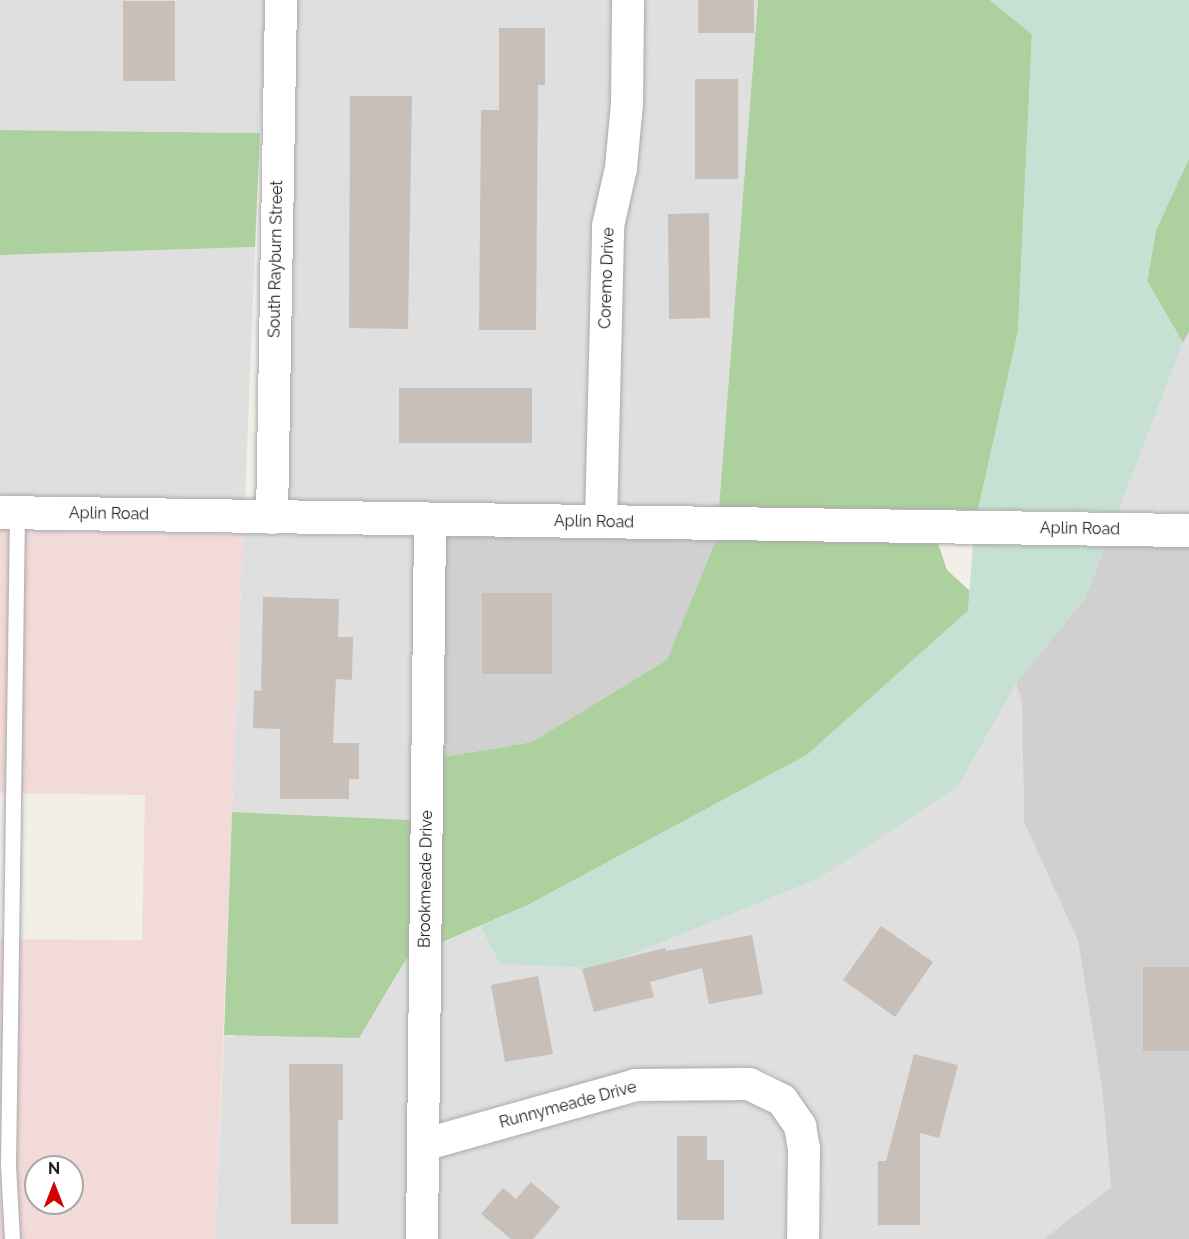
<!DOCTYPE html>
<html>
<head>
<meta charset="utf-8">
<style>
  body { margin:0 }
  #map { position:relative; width:1189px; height:1239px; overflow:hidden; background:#f2efe9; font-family:Raleway,sans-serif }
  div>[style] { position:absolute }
  .residential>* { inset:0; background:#e0dfdf }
  .commercial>* { inset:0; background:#f2dad9 }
  .religious>* { inset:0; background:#d0d0d0 }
  .forest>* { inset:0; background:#add19e }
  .wetland>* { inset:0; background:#c6e0d4 }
  .building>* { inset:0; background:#c7bfb8 }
  .roads { filter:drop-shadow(0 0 2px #a9a9a9) drop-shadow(0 0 2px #a9a9a9) }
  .service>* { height:15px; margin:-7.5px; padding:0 7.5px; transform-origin:7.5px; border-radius:7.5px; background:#fff }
  .minor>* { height:32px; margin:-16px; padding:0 16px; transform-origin:16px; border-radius:16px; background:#fff }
  .tertiary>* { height:33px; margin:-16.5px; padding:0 16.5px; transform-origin:16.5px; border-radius:16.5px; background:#fff }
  span { translate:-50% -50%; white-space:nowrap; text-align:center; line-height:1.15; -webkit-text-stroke:4.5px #fff; paint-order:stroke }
  .street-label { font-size:16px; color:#222 }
  .north { position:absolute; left:24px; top:1155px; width:60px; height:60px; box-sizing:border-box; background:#fff; border:2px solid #a7a7a7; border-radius:50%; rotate:0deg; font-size:16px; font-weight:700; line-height:24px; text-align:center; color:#222 }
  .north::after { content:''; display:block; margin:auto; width:21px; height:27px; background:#d40000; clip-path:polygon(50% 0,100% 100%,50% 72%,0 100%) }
</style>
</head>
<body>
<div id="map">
  <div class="residential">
    <div style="clip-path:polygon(0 0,265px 0,260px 133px,0 130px)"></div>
    <div style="clip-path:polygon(295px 0,614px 0,613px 102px,586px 505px,286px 501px)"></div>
    <div style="clip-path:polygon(643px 0,758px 0,719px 507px,615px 505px,622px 228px)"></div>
    <div style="clip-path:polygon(255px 247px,245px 500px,0 495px,0 255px)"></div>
    <div style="clip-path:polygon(1189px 332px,1189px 513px,1118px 512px,1183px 343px)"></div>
    <div style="clip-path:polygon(243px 534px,416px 536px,412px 820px,232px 812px)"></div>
    <div style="clip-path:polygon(1016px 683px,1022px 703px,1024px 822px,1078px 941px,1102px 1088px,1111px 1187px,1044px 1239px,817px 1239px,812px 1117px,793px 1088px,772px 1074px,750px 1067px,635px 1069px,438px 1123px,440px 943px,480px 926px,500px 964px)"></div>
    <div style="clip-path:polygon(411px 956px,407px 1239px,215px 1239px,224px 1035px,232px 1037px)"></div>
    <div style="clip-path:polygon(661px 1100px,747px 1101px,773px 1113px,786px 1132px,790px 1150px,788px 1239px,437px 1239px,438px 1158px,612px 1108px)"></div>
  </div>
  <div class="commercial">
    <div style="clip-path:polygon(evenodd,0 529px,243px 534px,215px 1239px,0 1239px,0 939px,142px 940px,145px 795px,0 793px,0 529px,36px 1167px,72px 1167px,72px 1203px,36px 1203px,36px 1167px)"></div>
  </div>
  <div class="religious">
    <div style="clip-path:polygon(445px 536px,716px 540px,668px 660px,532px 742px,442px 757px)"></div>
    <div style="clip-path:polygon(1105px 546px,1189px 547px,1189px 1239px,1044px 1239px,1111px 1187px,1102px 1088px,1078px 941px,1024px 822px,1022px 703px,1016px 683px,1085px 598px)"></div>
  </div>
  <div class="forest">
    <div style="clip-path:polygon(758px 0,990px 0,1032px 34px,1018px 332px,978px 510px,719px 507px)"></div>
    <div style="clip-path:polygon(0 130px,260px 133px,255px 247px,0 255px)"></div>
    <div style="clip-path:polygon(1189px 158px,1189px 332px,1183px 343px,1147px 281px,1156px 230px)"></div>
    <div style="clip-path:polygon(716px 540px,938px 543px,947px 570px,970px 591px,968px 611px,807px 755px,528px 905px,440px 943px,442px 757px,532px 742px,667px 660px)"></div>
    <div style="clip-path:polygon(232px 812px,412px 820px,411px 956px,406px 959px,359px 1038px,224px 1035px)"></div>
  </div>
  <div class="wetland">
    <div style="clip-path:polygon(990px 0,1189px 0,1189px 158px,1156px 230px,1147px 281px,1183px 343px,1118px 512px,978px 510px,1018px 332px,1032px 34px)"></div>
    <div style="clip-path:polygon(973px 544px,1105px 546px,1085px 598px,1015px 685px,958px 786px,819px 878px,598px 968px,500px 964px,480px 926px,528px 905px,807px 755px,968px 611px)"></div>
  </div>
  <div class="building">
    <div style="clip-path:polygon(698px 0,754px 0,754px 33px,698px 33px)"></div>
    <div style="clip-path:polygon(123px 1px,175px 1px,175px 81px,123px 81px)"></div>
    <div style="clip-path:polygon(499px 28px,545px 28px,545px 85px,538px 85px,536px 330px,479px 330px,481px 110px,499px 110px)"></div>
    <div style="clip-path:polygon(695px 79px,738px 79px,738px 179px,695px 179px)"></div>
    <div style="clip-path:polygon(350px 96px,412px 96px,408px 329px,349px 328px)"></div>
    <div style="clip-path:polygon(709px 213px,710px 318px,669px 319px,668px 214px)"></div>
    <div style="clip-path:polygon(399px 388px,532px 388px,532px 443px,399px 443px)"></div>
    <div style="clip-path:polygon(482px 593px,552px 593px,552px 674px,482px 674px)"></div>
    <div style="clip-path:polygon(263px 597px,339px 599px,338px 637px,353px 637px,352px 680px,336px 679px,333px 743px,359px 743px,359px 779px,349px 779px,349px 799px,280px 799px,280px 729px,253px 728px,254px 690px,261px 691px)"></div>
    <div style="clip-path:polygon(881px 926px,933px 962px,895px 1017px,843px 980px)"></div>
    <div style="clip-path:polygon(752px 935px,763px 994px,709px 1004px,702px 968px,650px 982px,654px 997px,594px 1012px,582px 969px,665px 948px,666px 951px)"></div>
    <div style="clip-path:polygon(1143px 967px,1189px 967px,1189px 1051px,1143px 1051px)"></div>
    <div style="clip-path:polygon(538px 976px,553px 1054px,505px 1062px,491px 985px)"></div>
    <div style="clip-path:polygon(914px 1054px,958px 1065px,939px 1138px,920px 1133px,920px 1225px,878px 1225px,878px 1161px,886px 1161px)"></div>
    <div style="clip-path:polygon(289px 1064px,343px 1064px,343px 1120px,338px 1120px,338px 1224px,291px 1224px)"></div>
    <div style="clip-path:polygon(677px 1136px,707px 1136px,707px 1160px,724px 1160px,724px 1220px,677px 1220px)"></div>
    <div style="clip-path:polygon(531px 1182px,560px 1207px,533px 1239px,511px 1239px,481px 1214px,503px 1188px,516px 1199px)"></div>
  </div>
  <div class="roads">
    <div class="service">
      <div style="left:12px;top:1239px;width:73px;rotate:-93.1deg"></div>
      <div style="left:8px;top:1166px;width:654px;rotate:-89.21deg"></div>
    </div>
    <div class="minor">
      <div style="left:272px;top:518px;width:518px;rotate:-89deg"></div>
      <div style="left:601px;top:522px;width:296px;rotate:-88.6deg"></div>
      <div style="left:608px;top:226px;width:59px;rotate:-77.4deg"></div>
      <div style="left:621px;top:168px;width:65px;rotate:-84.7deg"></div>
      <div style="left:627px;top:103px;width:103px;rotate:-89.4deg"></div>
      <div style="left:423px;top:1145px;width:221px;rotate:-15.7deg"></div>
      <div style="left:636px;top:1085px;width:113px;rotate:-0.5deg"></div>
      <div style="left:749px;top:1084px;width:37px;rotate:26deg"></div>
      <div style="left:782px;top:1100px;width:32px;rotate:55deg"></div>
      <div style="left:800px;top:1126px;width:23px;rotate:80deg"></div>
      <div style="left:804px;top:1149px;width:90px;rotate:90.6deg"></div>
      <div style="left:422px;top:1239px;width:720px;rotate:-89.36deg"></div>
    </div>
    <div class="tertiary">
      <div style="left:0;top:512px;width:1189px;rotate:0.87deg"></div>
    </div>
  </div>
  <div class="street-label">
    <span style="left:276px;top:259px;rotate:-89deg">South Rayburn Street</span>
    <span style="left:607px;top:278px;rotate:-88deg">Coremo Drive</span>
    <span style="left:109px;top:514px;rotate:1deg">Aplin Road</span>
    <span style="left:594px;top:522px;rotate:1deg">Aplin Road</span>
    <span style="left:1080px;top:529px;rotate:1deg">Aplin Road</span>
    <span style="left:426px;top:879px;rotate:-89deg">Brookmeade Drive</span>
    <span style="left:568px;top:1105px;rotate:-15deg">Runnymeade Drive</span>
  </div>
  <div class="north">N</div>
</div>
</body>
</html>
